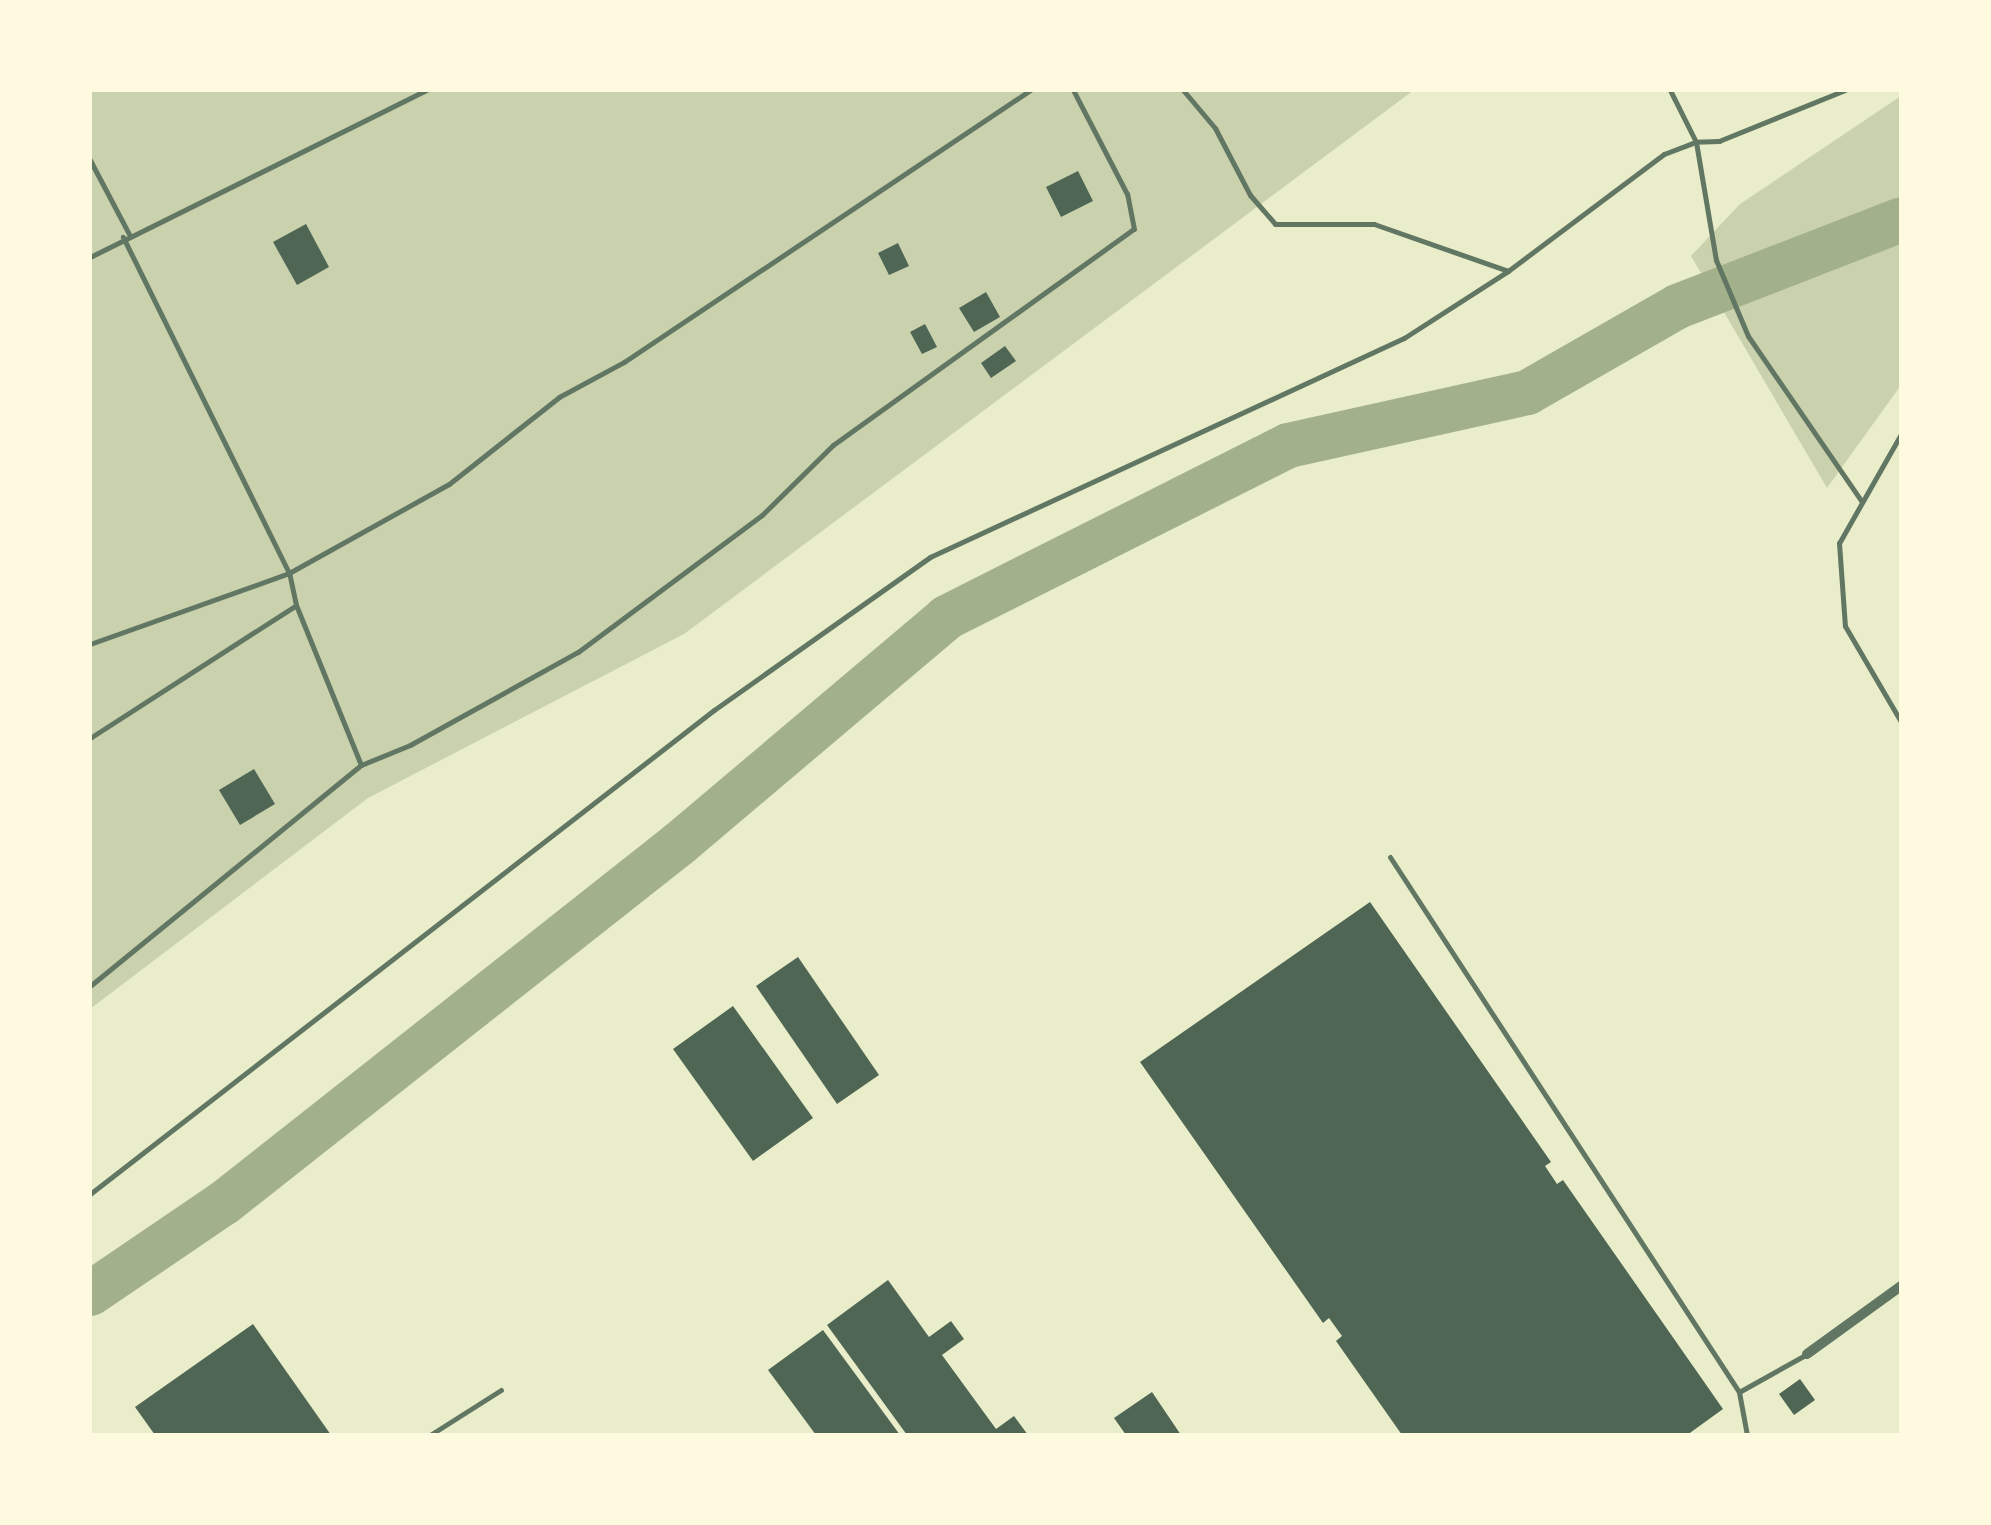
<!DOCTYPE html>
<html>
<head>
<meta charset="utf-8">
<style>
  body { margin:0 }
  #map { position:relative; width:1991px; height:1525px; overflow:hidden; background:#e9edc9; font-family:"PT Sans Narrow",sans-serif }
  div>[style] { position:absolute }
  .green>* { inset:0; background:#cad2ad }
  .river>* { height:45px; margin:-22.5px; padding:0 22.5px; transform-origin:22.5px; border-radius:22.5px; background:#a3b18a }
  .building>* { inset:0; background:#4f6655 }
  .service>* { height:5px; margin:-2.5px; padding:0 2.5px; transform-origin:2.5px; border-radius:2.5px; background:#617663 }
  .minor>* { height:10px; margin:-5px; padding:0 5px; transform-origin:5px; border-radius:5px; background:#617663 }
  span { translate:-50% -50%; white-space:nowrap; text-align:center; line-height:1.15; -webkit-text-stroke:8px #fefae0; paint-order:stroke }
  .frame { position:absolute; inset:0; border:92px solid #fefae0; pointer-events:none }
</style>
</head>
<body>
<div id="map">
  <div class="green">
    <div style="clip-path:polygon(90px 90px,1414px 90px,684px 634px,368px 798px,90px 1009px)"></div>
    <div style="clip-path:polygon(1901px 96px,1901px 385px,1827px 488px,1691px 256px,1740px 204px)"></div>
  </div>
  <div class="river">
    <div style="left:90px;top:1293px;width:162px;rotate:-34.2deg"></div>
    <div style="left:224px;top:1202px;width:580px;rotate:-38.27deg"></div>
    <div style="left:679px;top:843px;width:350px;rotate:-40.2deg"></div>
    <div style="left:946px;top:617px;width:383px;rotate:-26.7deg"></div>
    <div style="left:1288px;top:445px;width:245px;rotate:-12.5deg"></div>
    <div style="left:1527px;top:392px;width:173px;rotate:-29.8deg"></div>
    <div style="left:1677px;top:306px;width:240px;rotate:-21.2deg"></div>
  </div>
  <div class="building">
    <div style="clip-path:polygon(1078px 171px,1093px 201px,1061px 217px,1046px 187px)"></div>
    <div style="clip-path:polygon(306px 224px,329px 267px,297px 285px,273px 242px)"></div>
    <div style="clip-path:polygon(898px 243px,909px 266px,889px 275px,878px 253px)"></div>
    <div style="clip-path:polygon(986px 292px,1000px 317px,974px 332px,959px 308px)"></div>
    <div style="clip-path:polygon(925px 324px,937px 347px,922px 354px,910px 332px)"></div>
    <div style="clip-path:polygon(1005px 346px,1016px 361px,991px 378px,981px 363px)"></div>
    <div style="clip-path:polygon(254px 769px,275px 804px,240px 825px,219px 790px)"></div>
    <div style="clip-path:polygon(1370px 902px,1551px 1162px,1545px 1166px,1557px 1184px,1563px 1180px,1723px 1409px,1687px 1435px,1402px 1435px,1336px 1341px,1342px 1336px,1329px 1318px,1323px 1323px,1140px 1062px)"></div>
    <div style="clip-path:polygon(798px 957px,879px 1075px,837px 1104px,756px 986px)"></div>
    <div style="clip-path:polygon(733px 1006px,813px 1118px,753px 1161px,673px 1049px)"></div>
    <div style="clip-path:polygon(888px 1280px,929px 1337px,951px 1321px,964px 1339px,942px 1355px,996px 1429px,1014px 1416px,1028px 1435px,907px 1435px,827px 1325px)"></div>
    <div style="clip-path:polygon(253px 1324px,331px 1435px,155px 1435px,135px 1407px)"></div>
    <div style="clip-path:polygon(823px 1330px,900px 1435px,816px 1435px,768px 1370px)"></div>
    <div style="clip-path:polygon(1800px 1379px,1815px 1400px,1794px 1415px,1779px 1394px)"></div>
    <div style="clip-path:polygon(1152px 1392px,1181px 1435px,1126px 1435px,1114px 1418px)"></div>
  </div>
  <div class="service">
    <div style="left:1183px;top:90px;width:50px;rotate:49.9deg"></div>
    <div style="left:1215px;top:128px;width:76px;rotate:62.4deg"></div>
    <div style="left:1250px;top:195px;width:38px;rotate:49deg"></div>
    <div style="left:1275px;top:224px;width:99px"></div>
    <div style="left:1374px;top:224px;width:142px;rotate:19.3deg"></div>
    <div style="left:1508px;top:271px;width:195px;rotate:-36.9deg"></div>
    <div style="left:1664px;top:154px;width:34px;rotate:-21deg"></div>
    <div style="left:1696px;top:142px;width:58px;rotate:-116.6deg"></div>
    <div style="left:1845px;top:90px;width:136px;rotate:158deg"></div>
    <div style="left:1719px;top:141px;width:23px;rotate:178deg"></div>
    <div style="left:1696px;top:142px;width:120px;rotate:80.4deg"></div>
    <div style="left:1716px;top:260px;width:82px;rotate:67.2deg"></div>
    <div style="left:1748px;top:336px;width:201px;rotate:55.5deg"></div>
    <div style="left:90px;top:160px;width:84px;rotate:62.2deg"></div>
    <div style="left:90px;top:257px;width:376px;rotate:-26.4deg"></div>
    <div style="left:1901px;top:434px;width:125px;rotate:119.6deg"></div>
    <div style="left:1839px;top:543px;width:83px;rotate:85.9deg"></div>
    <div style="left:1845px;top:626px;width:111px;rotate:59.7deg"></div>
    <div style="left:90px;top:644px;width:211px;rotate:-19.6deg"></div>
    <div style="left:289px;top:573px;width:183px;rotate:-29.1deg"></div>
    <div style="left:449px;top:484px;width:140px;rotate:-38.3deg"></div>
    <div style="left:559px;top:397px;width:74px;rotate:-28.3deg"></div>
    <div style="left:624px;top:362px;width:489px;rotate:-33.8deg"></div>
    <div style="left:90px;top:738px;width:245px;rotate:-32.8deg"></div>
    <div style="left:361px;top:765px;width:53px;rotate:-22.2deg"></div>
    <div style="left:410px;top:745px;width:192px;rotate:-29deg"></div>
    <div style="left:578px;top:652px;width:229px;rotate:-36.7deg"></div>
    <div style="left:762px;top:515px;width:100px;rotate:-44.6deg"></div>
    <div style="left:833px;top:445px;width:370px;rotate:-35.7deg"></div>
    <div style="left:1134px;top:229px;width:36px;rotate:-101deg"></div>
    <div style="left:1127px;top:194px;width:117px;rotate:-117.4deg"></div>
    <div style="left:1390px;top:857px;width:639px;rotate:56.88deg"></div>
    <div style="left:1739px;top:1392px;width:78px;rotate:-29.2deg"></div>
    <div style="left:90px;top:986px;width:350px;rotate:-39.2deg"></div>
    <div style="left:361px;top:765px;width:173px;rotate:-112.1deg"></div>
    <div style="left:296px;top:605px;width:33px;rotate:-102deg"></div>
    <div style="left:289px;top:573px;width:375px;rotate:-116.3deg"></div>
    <div style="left:90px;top:1194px;width:790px;rotate:-37.8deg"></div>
    <div style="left:714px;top:710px;width:265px;rotate:-35.3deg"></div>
    <div style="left:930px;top:557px;width:522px;rotate:-24.8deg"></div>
    <div style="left:1404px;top:338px;width:124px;rotate:-32.8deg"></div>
    <div style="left:1739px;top:1392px;width:44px;rotate:79.5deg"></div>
    <div style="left:430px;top:1435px;width:84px;rotate:-32.4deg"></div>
  </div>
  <div class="minor">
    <div style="left:1807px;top:1354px;width:116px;rotate:-35.9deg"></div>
  </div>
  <div class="frame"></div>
</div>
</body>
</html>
